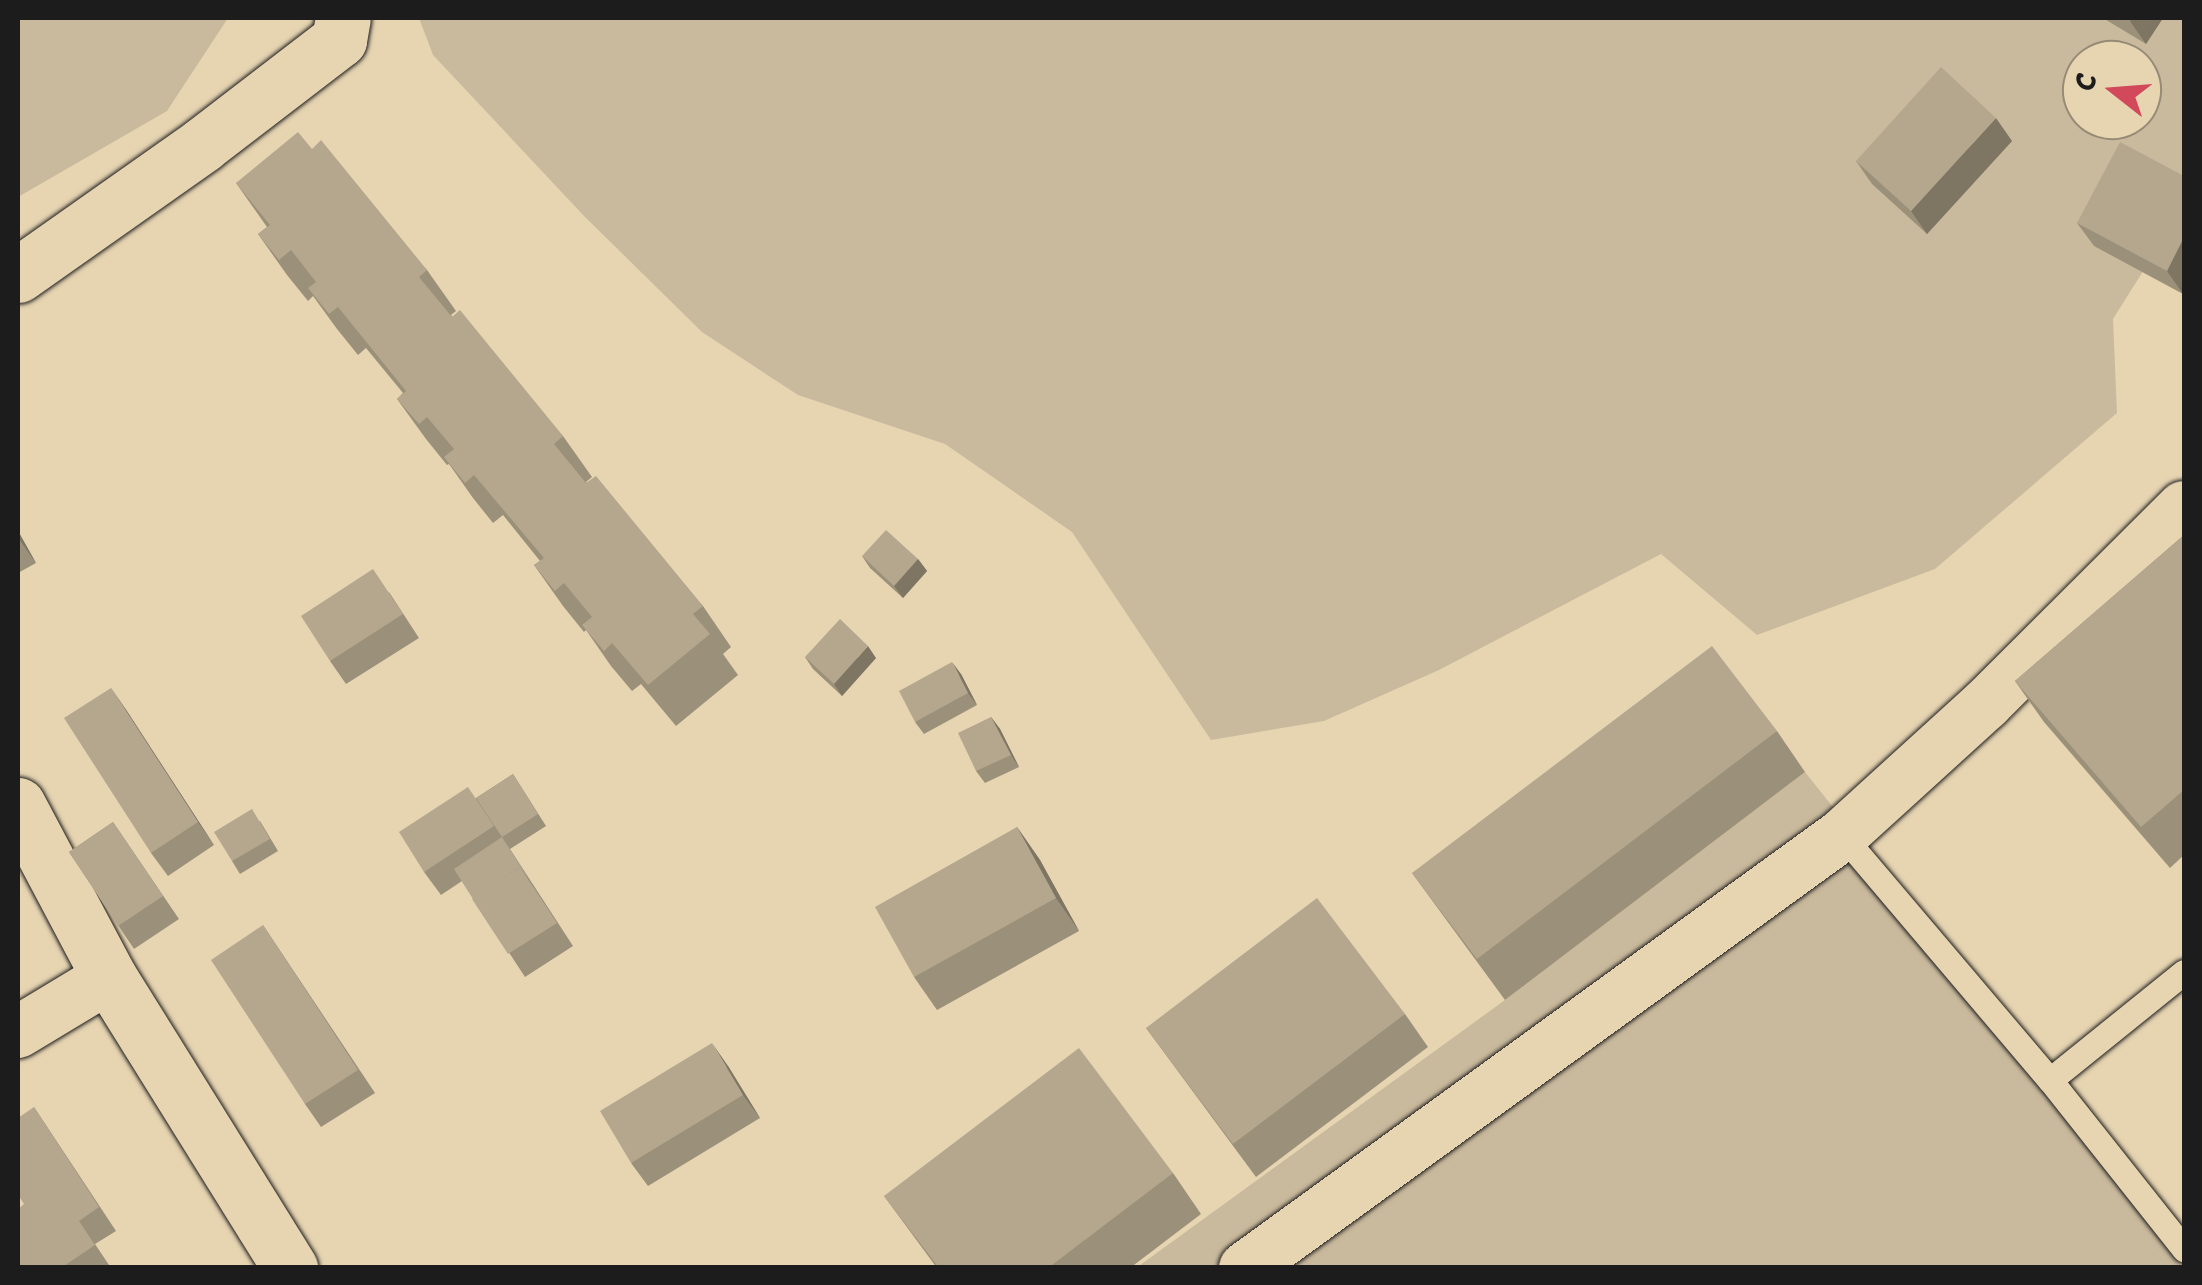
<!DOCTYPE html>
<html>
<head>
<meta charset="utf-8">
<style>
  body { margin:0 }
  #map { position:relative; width:2202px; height:1285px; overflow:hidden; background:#e7d5b2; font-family:"Shantell Sans",sans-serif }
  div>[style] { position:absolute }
  .green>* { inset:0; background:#caba9d }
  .roads { filter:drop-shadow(0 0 2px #1c1c1c) drop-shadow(0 0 2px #1c1c1c) }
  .lane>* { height:25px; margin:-12.5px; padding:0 12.5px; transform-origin:12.5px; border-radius:12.5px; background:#e7d5b2 }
  .street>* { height:52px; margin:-26px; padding:0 26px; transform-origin:26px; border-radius:26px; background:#e7d5b2 }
  .secondary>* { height:55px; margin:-27.5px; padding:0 27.5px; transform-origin:27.5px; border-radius:27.5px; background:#e7d5b2 }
  .wall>* { inset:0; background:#9b9079 }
  .shaded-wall>* { inset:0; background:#7e7563 }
  .building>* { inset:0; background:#b4a78d }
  span { translate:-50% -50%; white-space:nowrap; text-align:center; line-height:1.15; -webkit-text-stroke:8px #e7d5b2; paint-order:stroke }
  .frame { position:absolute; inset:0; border:20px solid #1c1c1c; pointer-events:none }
  .north { position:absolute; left:2062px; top:40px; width:100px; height:100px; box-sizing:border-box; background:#e7d5b2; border:2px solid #968b76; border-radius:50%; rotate:287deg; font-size:28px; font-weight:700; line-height:40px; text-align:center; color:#1c1c1c }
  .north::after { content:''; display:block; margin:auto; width:35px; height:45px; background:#d1495b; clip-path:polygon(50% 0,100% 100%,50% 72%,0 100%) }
</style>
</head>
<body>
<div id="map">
  <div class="green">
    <div style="clip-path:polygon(18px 18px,228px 18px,167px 111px,18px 197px)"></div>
    <div style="clip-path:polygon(evenodd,419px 18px,2184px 18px,2184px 206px,2113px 319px,2117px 413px,1935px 569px,1757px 635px,1661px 554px,1439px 670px,1324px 721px,1211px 740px,1072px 532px,945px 444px,798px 395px,702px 332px,584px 216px,433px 55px,419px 18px,2082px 60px,2142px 60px,2142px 120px,2082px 120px,2082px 60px)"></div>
    <div style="clip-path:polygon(1805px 772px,2184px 1249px,2184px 1268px,1136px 1268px,1505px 1000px)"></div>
  </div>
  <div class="roads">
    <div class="lane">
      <div style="left:1842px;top:835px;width:321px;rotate:49.7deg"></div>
      <div style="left:2050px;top:1080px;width:216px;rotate:51.6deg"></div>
      <div style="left:2050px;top:1080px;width:172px;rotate:-38.9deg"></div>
    </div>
    <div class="street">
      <div style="left:18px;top:1032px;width:106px;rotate:-31.1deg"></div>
      <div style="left:1245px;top:1268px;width:737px;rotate:-35.95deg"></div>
      <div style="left:1842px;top:835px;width:195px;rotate:-42.3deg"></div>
      <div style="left:1986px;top:704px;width:279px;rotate:-44.9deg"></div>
    </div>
    <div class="secondary">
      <div style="left:18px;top:275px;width:225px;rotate:-35.2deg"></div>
      <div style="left:202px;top:145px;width:173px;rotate:-37.5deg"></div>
      <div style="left:339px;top:40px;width:22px;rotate:-80deg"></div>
      <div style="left:18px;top:805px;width:195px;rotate:62.1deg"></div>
      <div style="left:109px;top:977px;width:343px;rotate:58.1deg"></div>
    </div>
  </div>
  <div class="wall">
    <div style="clip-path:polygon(2103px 18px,2163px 18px,2146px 44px)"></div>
    <div style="clip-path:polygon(2012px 141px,1927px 234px,1872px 184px,1856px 161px)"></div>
    <div style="clip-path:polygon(312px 149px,427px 270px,456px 311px,451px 315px,563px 436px,592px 477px,586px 482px,703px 606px,731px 647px,723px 654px,738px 675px,676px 726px,641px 684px,632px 691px,611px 666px,586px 630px,584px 632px,563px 606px,534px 565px,540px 561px,503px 515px,493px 523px,473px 498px,449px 464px,447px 465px,426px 439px,397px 399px,403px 393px,366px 348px,358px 355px,337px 329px,313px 296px,308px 301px,287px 275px,258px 234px,267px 227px,236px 183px)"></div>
    <div style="clip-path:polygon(2184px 176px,2183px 294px,2094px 246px,2077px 223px)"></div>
    <div style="clip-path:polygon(18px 531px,36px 563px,18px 573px)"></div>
    <div style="clip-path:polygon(2184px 535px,2184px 855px,2170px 868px,2044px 722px,2015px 681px)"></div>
    <div style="clip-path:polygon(862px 556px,918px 559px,927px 571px,903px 598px,870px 568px)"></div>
    <div style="clip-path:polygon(389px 592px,419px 638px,346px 684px,330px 661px)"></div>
    <div style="clip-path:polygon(805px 657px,876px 658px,842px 696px,813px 669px)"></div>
    <div style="clip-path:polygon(961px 674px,977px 705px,924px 734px,915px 722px)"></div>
    <div style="clip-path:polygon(111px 688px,214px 845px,168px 876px,151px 853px)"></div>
    <div style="clip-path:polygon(991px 717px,1000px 729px,1019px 767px,985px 783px,976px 771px)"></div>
    <div style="clip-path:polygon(1777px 731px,1805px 772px,1505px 1000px,1412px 873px)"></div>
    <div style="clip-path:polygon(513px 774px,546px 826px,510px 849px,573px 946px,525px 977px,462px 881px,441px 895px,424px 872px,476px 798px)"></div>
    <div style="clip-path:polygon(260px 821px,278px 851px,240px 874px,232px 861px)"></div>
    <div style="clip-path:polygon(113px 822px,179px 919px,134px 949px,69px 852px)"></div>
    <div style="clip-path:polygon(1017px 827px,1040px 860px,1079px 931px,937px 1010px,914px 977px)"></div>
    <div style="clip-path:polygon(263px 925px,375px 1093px,321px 1127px,305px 1104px)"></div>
    <div style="clip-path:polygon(1405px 1014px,1428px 1047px,1256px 1177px,1146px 1028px)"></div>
    <div style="clip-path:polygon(728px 1066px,760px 1118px,648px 1186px,631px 1163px)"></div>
    <div style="clip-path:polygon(34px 1107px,116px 1231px,95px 1244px,111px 1268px,18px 1268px)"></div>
    <div style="clip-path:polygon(1173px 1173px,1201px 1214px,1130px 1268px,937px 1268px,884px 1196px)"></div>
  </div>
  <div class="shaded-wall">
    <div style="clip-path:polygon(2132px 18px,2163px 18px,2146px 44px,2130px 21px)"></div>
    <div style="clip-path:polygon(1996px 118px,2012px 141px,1927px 234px,1911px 211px)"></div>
    <div style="clip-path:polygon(2184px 237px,2184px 291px,2183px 294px,2167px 271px)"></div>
    <div style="clip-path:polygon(18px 531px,36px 563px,19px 539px)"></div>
    <div style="clip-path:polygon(918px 559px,927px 571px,903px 598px,894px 586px)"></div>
    <div style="clip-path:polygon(868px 646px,876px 658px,842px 696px,834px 684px)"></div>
    <div style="clip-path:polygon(952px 662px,961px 674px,977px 705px,968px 693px)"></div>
    <div style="clip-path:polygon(111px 688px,127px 711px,214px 845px,198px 822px)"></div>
    <div style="clip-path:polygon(991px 717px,1000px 729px,1019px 767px,1011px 755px)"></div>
    <div style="clip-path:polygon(1017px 827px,1040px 860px,1079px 931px,1056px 898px)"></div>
    <div style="clip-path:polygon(712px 1043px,728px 1066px,760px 1118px,743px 1095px)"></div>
  </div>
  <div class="building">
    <div style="clip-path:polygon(1941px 67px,1996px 118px,1911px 211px,1856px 161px)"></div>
    <div style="clip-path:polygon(298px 132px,312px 149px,321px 140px,427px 270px,419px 277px,452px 317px,460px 310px,563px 436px,554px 444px,586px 483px,596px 476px,703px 606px,693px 614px,710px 634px,648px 685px,612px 643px,604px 651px,582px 625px,592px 617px,564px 583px,555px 591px,534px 565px,544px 558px,474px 475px,465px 483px,444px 457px,454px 449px,427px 417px,419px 424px,397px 399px,406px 391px,338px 307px,329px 314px,308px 288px,316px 282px,291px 250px,279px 260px,258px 234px,270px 225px,236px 183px)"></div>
    <div style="clip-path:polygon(2120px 142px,2184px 176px,2184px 237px,2167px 271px,2077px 223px)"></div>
    <div style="clip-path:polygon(886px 530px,918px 559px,894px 586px,862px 556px)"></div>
    <div style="clip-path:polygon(2184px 535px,2184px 790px,2141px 827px,2015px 681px)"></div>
    <div style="clip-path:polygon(373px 569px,403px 614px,330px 661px,301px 616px)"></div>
    <div style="clip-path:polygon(840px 619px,868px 646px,834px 684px,805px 657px)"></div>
    <div style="clip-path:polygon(1712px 646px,1777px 731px,1477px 959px,1412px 873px)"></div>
    <div style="clip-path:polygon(952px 662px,968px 693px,915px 722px,899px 691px)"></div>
    <div style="clip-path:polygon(111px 688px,198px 822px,151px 853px,64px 718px)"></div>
    <div style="clip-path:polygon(991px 717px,1011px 755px,976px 771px,958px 733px)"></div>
    <div style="clip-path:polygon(513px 774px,538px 814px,502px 837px,528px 878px,520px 867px,473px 899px,454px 869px,502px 837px,476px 798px)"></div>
    <div style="clip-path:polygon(468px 787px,494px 826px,424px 872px,399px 832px)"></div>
    <div style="clip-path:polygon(252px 809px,270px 839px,232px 861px,214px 832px)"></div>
    <div style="clip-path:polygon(113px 822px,163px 896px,118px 926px,69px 852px)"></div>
    <div style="clip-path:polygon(1017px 827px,1056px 898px,914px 977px,875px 907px)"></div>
    <div style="clip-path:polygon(520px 867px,557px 923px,508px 954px,472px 899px)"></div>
    <div style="clip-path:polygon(1317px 898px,1405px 1014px,1233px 1144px,1146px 1028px)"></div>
    <div style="clip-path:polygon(263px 925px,358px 1070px,305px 1104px,211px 960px)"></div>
    <div style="clip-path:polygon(712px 1043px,743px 1095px,631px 1163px,600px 1111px)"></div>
    <div style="clip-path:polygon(1079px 1048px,1173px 1173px,1048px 1268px,939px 1268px,884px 1196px)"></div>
    <div style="clip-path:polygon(34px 1107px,99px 1207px,79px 1221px,95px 1245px,61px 1268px,18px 1268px,18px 1209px,24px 1204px,18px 1195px,18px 1118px)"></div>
  </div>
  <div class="frame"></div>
  <div class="north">С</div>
</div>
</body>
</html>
